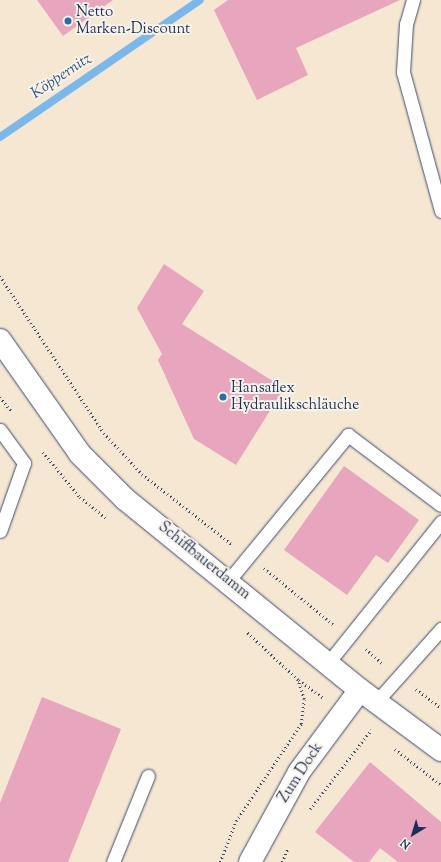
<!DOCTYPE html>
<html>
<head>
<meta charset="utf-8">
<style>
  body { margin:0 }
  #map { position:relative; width:441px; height:862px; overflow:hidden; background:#f5e7d2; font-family:"Sorts Mill Goudy",serif }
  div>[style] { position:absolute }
  .stream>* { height:8px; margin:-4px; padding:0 4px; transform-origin:4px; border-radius:4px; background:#79b8ed }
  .building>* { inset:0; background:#e7a6bd }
  .path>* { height:2.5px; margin-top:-1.25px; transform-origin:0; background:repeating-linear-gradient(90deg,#3c4b6f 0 1px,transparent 0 4px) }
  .roads { filter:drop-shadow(0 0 1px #3c4b6f) drop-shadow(0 0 1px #3c4b6f) }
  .lane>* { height:13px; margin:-6.5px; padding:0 6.5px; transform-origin:6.5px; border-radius:6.5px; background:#fff }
  .street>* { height:22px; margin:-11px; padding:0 11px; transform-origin:11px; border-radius:11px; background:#fff }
  .dots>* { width:11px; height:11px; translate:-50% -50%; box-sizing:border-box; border:2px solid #f7f3e8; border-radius:50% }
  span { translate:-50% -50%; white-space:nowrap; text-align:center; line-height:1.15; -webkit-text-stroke:4px #f7f3e8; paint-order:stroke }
  .poi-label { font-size:15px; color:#1b2f5e }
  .left { translate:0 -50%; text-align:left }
  .street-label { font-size:15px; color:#1b2f5e }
  .water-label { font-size:16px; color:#325182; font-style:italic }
  .north { position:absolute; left:393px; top:814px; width:40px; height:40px; -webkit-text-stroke:3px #f7f3e8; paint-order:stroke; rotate:218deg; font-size:11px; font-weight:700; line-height:16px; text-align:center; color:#1b2f5e }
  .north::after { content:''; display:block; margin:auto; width:14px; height:18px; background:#1b2f5e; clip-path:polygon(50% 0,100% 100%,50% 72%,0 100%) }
</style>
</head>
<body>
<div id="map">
  <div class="stream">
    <div style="left:0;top:137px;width:242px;rotate:-34.4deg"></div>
  </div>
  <div class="building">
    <div style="clip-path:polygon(37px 0,113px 0,63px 36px)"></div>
    <div style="clip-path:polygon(228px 0,400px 0,296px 48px,308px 75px,257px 100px,214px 10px)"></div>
    <div style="clip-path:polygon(164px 264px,204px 291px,182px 324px,284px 388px,236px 465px,194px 439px,158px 360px,162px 354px,137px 308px)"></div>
    <div style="clip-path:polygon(344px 466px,419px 520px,388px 563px,376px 555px,347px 595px,284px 550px)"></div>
    <div style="clip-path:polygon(42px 697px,121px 729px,68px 862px,0 862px,0 803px)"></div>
    <div style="clip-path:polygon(370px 762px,441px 822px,441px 862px,398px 862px,380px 848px,369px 862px,354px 862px,315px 832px)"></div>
  </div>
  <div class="path">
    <div style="left:0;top:276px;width:188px;rotate:56.5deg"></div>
    <div style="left:104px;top:433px;width:56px;rotate:47.2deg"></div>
    <div style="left:142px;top:474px;width:115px;rotate:38deg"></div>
    <div style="left:0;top:397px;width:19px;rotate:51deg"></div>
    <div style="left:43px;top:452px;width:58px;rotate:50.6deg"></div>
    <div style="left:80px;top:497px;width:33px;rotate:39deg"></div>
    <div style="left:264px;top:568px;width:89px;rotate:39.1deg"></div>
    <div style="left:366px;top:649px;width:23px;rotate:41deg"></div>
    <div style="left:299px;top:680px;width:31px;rotate:36deg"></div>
    <div style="left:416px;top:689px;width:31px;rotate:37deg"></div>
    <div style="left:395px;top:749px;width:58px;rotate:38deg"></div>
    <div style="left:310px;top:809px;width:100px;rotate:-52.3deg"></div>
    <div style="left:220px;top:862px;width:44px;rotate:-68.7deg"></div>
    <div style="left:236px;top:821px;width:117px;rotate:-56.2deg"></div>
    <div style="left:301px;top:724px;width:25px;rotate:-83deg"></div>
    <div style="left:304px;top:699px;width:20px;rotate:-108deg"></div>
    <div style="left:298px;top:680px;width:71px;rotate:-137.3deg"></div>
    <div style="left:282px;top:862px;width:15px;rotate:-67deg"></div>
  </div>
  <div class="roads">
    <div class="lane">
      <div style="left:413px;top:0;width:25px;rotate:106deg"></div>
      <div style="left:406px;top:24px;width:48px;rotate:93.6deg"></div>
      <div style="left:403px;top:72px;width:144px;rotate:74.7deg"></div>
      <div style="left:0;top:430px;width:41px;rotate:54deg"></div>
      <div style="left:24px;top:463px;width:72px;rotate:109.4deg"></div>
      <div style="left:229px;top:580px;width:188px;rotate:-50.6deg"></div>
      <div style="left:348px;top:435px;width:116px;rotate:37deg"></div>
      <div style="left:328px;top:663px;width:181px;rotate:-51.3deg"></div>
      <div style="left:376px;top:702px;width:98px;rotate:-48.3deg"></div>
      <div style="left:113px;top:862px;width:93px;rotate:-67.9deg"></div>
    </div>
    <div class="street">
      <div style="left:0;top:340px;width:139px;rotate:54.9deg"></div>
      <div style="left:80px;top:454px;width:64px;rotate:45deg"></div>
      <div style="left:125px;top:499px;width:303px;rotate:39.1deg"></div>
      <div style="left:360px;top:690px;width:101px;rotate:36.5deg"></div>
      <div style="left:250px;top:862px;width:102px;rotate:-61.4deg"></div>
      <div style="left:299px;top:772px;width:102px;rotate:-53.4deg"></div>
    </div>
  </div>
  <div class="dots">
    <div style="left:68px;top:21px;background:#1f6fb2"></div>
    <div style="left:223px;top:397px;background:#1f6fb2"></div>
  </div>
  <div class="poi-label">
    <span class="left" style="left:76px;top:21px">Netto<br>Marken-Discount</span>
    <span class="left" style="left:231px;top:397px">Hansaflex<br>Hydraulikschläuche</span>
  </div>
  <div class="street-label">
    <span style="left:204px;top:561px;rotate:39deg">Schiffbauerdamm</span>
    <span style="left:301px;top:773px;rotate:-57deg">Zum Dock</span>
  </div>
  <div class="water-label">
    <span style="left:62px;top:77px;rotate:-34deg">Köppernitz</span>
  </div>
  <div class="north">N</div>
</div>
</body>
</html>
